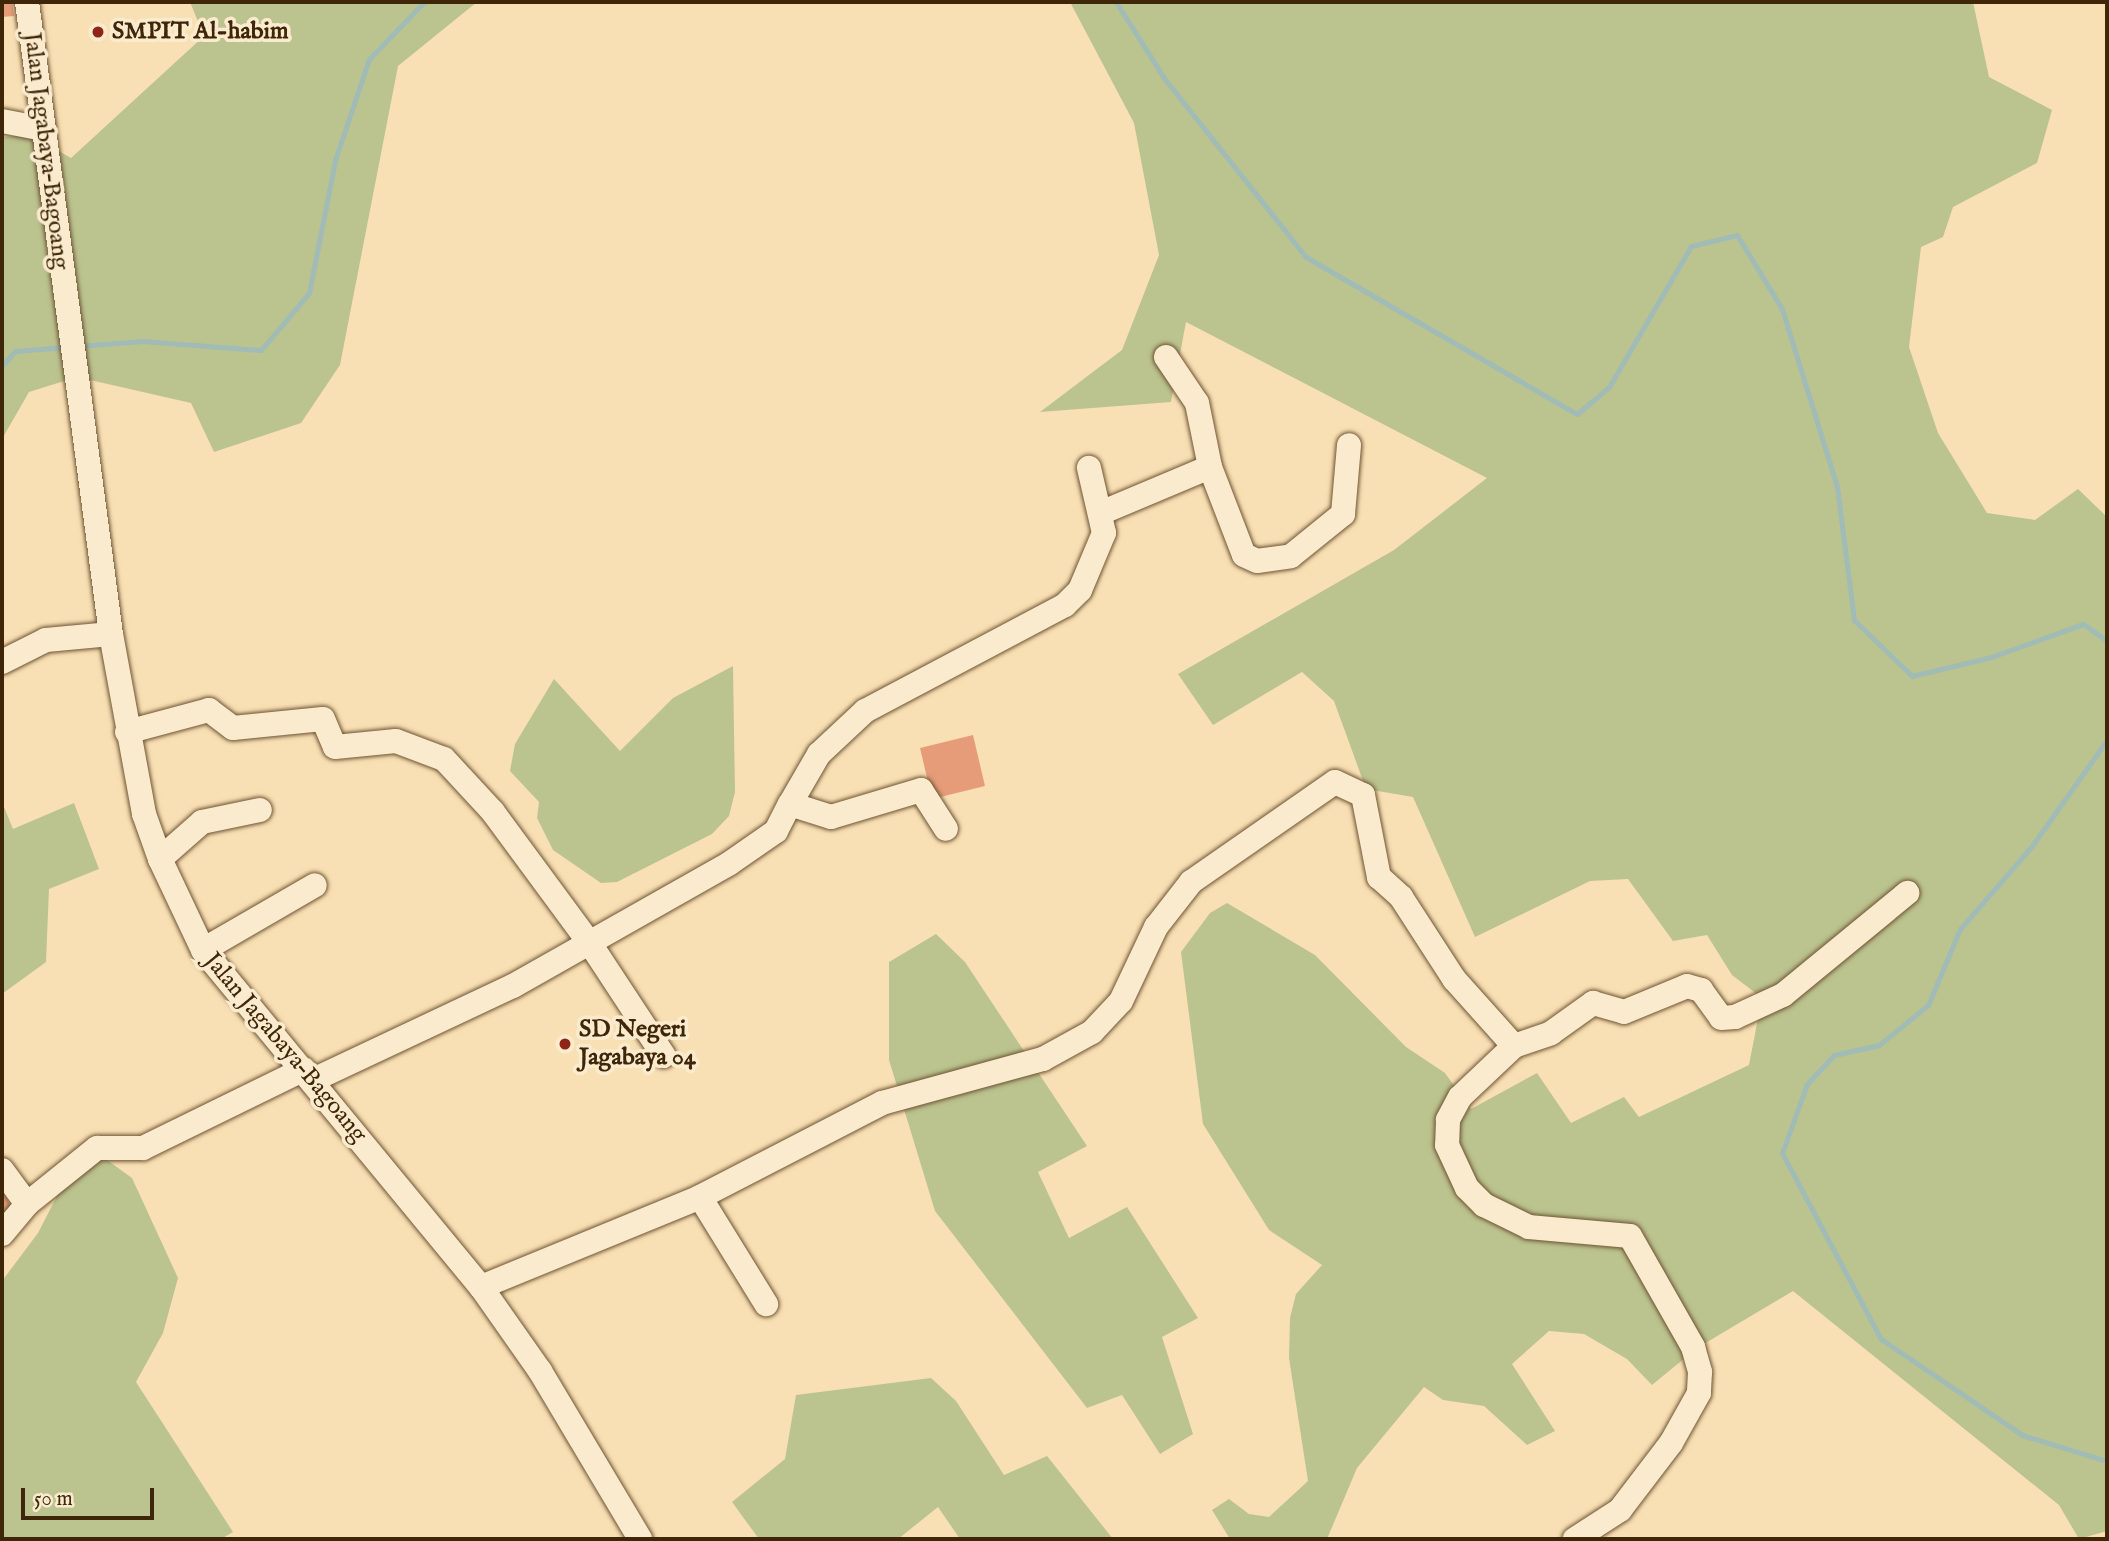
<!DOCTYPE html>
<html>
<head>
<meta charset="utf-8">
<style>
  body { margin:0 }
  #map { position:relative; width:2109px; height:1541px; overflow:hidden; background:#f9e0b4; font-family:"IM FELL English",serif }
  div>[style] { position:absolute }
  .green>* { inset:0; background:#bbc38f }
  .stream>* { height:5px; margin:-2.5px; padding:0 2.5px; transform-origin:2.5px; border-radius:2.5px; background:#a1bbb6 }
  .building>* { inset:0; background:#e79c79 }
  .roads { filter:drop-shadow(0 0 2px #6e5433) drop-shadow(0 0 2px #6e5433) }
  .minor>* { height:24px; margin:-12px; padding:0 12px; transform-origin:12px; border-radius:12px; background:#fbebce }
  .dots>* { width:19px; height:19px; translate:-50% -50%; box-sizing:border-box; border:4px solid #fbebce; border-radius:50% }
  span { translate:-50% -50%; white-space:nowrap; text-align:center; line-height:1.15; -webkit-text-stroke:7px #fbebce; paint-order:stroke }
  .poi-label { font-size:24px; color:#3f2608; font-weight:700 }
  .left { translate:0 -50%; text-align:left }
  .street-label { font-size:24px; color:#3f2608 }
  .frame { position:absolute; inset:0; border:4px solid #3f2608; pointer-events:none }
  .scale { position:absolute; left:21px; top:1488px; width:133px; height:32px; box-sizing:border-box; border:4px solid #3f2608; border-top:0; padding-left:9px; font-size:21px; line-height:24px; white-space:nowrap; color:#3f2608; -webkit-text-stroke:5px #fbebce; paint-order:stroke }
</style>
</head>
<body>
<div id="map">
  <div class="green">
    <div style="clip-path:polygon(190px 2px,477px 2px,398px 66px,340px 365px,301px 423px,214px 452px,191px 403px,77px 377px,29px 392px,2px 439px,2px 137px,31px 135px,71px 158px,204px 36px)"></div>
    <div style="clip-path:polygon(1070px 2px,1973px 2px,1989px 77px,2052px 110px,2037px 163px,1953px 207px,1943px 237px,1921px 247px,1909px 347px,1938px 433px,1987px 513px,2035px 520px,2078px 489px,2107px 517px,2107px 1531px,2079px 1539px,2059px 1505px,1793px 1291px,1697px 1348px,1652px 1385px,1627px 1359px,1584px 1334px,1549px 1331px,1512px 1364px,1555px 1431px,1527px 1445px,1484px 1406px,1443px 1400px,1424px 1387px,1357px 1468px,1327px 1539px,1230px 1539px,1212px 1510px,1229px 1499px,1249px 1514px,1269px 1517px,1308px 1481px,1289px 1358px,1290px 1318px,1296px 1294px,1322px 1265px,1269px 1230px,1203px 1124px,1181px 952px,1210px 913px,1227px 903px,1315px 955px,1406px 1047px,1445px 1073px,1471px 1109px,1537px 1073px,1571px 1123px,1624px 1097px,1639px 1117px,1749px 1065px,1762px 998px,1732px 975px,1707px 935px,1673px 941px,1628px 879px,1590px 881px,1475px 937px,1413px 797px,1366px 789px,1334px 701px,1302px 672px,1213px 725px,1178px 674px,1394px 550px,1487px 478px,1186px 322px,1171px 402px,1040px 412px,1122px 350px,1159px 255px,1134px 123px)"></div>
    <div style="clip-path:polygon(733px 666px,735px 792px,729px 816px,712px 834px,617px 882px,601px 883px,553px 850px,537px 818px,539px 802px,510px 771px,515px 744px,554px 679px,620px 751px,673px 698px)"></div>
    <div style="clip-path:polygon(2px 802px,13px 829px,74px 803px,99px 869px,49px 889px,46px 962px,2px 994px)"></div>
    <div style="clip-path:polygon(936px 934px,965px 962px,1087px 1146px,1038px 1172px,1069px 1238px,1127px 1207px,1198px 1318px,1162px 1337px,1193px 1434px,1160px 1454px,1122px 1395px,1087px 1408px,935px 1211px,889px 1060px,889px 962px)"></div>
    <div style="clip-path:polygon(96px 1152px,132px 1178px,178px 1278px,163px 1333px,136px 1382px,233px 1532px,221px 1539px,2px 1539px,2px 1281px,38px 1233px,72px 1167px)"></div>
    <div style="clip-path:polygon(931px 1378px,956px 1401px,1004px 1475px,1047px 1456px,1113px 1539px,960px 1539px,938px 1507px,898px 1539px,759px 1539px,732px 1502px,785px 1459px,796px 1395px)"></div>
  </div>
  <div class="stream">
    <div style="left:1116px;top:2px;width:90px;rotate:57.7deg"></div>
    <div style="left:1164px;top:78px;width:228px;rotate:51.6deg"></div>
    <div style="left:1306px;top:257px;width:313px;rotate:30.1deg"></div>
    <div style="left:1577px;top:414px;width:42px;rotate:-40.2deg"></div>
    <div style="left:1609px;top:387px;width:163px;rotate:-59.8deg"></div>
    <div style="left:1691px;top:246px;width:47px;rotate:-13.4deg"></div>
    <div style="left:1737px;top:235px;width:87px;rotate:58.7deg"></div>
    <div style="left:1782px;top:309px;width:186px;rotate:72.8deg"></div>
    <div style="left:1837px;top:487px;width:134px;rotate:82.7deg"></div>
    <div style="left:1854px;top:620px;width:81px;rotate:44deg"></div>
    <div style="left:1912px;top:676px;width:81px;rotate:-13.5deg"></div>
    <div style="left:1991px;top:657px;width:98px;rotate:-19.7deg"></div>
    <div style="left:2083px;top:624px;width:29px;rotate:35deg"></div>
    <div style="left:79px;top:346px;width:64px;rotate:-4.5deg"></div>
    <div style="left:143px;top:341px;width:118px;rotate:4.4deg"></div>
    <div style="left:261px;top:350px;width:75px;rotate:-49.9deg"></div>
    <div style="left:309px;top:293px;width:136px;rotate:-78.9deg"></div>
    <div style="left:335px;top:160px;width:107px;rotate:-71.4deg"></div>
    <div style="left:369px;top:59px;width:79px;rotate:-46deg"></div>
    <div style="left:2px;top:366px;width:20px;rotate:-49deg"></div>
    <div style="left:15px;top:351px;width:51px;rotate:-4.5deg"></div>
    <div style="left:2107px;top:740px;width:130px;rotate:125.3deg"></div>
    <div style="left:2032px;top:846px;width:110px;rotate:130.9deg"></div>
    <div style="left:1960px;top:929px;width:82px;rotate:112.8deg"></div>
    <div style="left:1928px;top:1005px;width:63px;rotate:140.8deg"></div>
    <div style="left:1879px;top:1045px;width:46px;rotate:167.5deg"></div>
    <div style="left:1834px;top:1055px;width:40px;rotate:133deg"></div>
    <div style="left:1807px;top:1084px;width:73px;rotate:109.9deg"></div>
    <div style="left:1782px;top:1153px;width:211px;rotate:62deg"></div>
    <div style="left:1881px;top:1339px;width:171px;rotate:34.2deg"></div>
    <div style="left:2022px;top:1435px;width:89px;rotate:17deg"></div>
  </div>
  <div class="building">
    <div style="clip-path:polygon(2px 2px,12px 2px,14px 16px,2px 17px)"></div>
    <div style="clip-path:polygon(973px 735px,985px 786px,932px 799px,920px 748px)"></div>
    <div style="clip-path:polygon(2px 1185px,13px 1215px,2px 1220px)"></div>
  </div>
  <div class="roads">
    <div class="minor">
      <div style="left:27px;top:2px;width:638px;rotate:82.43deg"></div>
      <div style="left:111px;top:634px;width:183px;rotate:79.6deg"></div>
      <div style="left:144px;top:814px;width:48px;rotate:70.4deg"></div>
      <div style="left:160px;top:859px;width:101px;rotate:64.7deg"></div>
      <div style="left:203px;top:950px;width:437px;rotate:50.5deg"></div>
      <div style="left:481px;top:1287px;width:103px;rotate:54.9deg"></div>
      <div style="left:540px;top:1371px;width:196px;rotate:59.2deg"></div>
      <div style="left:2px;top:121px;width:42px;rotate:11deg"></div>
      <div style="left:1166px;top:357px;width:55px;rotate:56deg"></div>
      <div style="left:1197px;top:403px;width:65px;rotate:78.5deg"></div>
      <div style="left:1103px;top:512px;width:116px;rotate:-22.8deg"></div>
      <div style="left:1210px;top:467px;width:94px;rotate:68.9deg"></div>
      <div style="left:1244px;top:555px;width:14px;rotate:25deg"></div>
      <div style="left:1257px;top:561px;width:34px;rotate:-8deg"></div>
      <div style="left:1291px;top:556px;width:67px;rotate:-38.9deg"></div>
      <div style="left:1343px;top:514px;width:69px;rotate:-85deg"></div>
      <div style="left:2px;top:662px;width:49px;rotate:-26.6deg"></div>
      <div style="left:46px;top:640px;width:65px;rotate:-5.3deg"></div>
      <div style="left:127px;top:732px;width:85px;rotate:-15deg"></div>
      <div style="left:209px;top:710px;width:30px;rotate:37deg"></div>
      <div style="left:233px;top:728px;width:90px;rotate:-5.7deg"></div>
      <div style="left:323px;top:719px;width:30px;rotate:67deg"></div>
      <div style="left:335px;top:747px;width:61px;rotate:-5.6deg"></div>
      <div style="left:396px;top:741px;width:51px;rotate:20.6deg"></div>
      <div style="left:444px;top:759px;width:72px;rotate:47.2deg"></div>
      <div style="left:493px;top:812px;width:162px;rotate:53.6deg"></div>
      <div style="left:589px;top:942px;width:136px;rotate:56.7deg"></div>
      <div style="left:790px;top:804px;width:58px;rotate:-59.9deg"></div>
      <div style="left:819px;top:754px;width:63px;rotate:-43.1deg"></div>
      <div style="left:865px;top:711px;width:226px;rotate:-27.9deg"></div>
      <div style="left:1065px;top:605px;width:21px;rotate:-45deg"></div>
      <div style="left:1080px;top:590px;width:62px;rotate:-67.2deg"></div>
      <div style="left:1104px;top:533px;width:67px;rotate:-103deg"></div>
      <div style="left:160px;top:859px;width:56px;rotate:-41.4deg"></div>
      <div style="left:202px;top:822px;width:59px;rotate:-11.7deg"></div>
      <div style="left:203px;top:950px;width:129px;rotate:-30.1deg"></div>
      <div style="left:1514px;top:1046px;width:74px;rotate:136.6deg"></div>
      <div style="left:1460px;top:1097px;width:26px;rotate:118deg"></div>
      <div style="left:1448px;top:1120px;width:25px;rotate:92deg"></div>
      <div style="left:1447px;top:1145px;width:47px;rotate:65.1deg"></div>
      <div style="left:1467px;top:1188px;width:24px;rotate:45deg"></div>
      <div style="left:1484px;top:1205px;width:50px;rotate:26.1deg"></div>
      <div style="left:1529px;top:1227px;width:101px;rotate:5.1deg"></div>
      <div style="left:1630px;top:1236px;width:128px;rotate:60.4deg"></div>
      <div style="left:1693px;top:1347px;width:26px;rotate:74deg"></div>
      <div style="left:1700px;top:1372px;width:21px;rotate:93deg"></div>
      <div style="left:1699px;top:1393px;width:57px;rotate:119.2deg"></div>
      <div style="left:1671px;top:1443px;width:84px;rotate:127.3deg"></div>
      <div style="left:1620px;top:1510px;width:54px;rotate:147.2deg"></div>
      <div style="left:313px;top:1080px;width:221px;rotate:-25.2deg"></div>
      <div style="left:513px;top:986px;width:249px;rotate:-29.5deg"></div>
      <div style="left:730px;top:863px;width:56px;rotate:-34.8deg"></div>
      <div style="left:776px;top:831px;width:30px;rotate:-63deg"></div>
      <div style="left:790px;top:804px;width:43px;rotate:17.6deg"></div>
      <div style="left:831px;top:817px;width:94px;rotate:-16.7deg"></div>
      <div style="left:921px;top:790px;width:46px;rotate:57.3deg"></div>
      <div style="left:2px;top:1170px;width:42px;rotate:53.7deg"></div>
      <div style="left:27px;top:1204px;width:90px;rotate:-38.7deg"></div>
      <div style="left:97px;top:1148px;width:46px"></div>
      <div style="left:143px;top:1148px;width:179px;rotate:-26.1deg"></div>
      <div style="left:700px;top:1197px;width:126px;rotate:58.3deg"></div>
      <div style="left:2px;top:1234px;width:39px;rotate:-50deg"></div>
      <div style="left:481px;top:1287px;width:237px;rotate:-22.3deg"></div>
      <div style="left:700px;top:1197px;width:205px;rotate:-27.3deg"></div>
      <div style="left:882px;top:1103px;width:167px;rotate:-15.3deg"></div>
      <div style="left:1043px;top:1059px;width:56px;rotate:-28.9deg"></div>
      <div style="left:1092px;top:1032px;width:42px;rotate:-46.9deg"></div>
      <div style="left:1121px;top:1001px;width:82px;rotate:-64.7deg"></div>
      <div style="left:1156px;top:927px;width:57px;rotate:-52.1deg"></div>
      <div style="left:1191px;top:882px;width:175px;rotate:-34.8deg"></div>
      <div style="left:1335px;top:782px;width:31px;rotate:25deg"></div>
      <div style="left:1363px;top:795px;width:84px;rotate:79deg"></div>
      <div style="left:1379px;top:877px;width:30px;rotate:42deg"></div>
      <div style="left:1401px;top:897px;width:98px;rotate:57.1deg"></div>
      <div style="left:1454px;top:979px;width:90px;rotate:48.2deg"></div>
      <div style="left:1514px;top:1046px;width:39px;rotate:-19deg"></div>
      <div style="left:1551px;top:1033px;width:52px;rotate:-35.5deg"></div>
      <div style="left:1593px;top:1003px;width:32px;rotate:16deg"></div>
      <div style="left:1624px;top:1012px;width:68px;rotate:-22.4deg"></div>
      <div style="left:1687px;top:986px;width:15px;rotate:16deg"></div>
      <div style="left:1701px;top:990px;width:34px;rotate:54deg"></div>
      <div style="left:1721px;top:1018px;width:14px;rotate:-4deg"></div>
      <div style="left:1735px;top:1017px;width:53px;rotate:-24.6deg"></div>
      <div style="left:1783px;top:995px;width:161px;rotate:-39.4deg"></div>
    </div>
  </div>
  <div class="dots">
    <div style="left:98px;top:32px;background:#8f2418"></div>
    <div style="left:565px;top:1044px;background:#8f2418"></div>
  </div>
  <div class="poi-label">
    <span class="left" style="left:112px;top:32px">SMPIT Al-habim</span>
    <span class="left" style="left:579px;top:1044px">SD Negeri<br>Jagabaya 04</span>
  </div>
  <div class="street-label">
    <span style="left:46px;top:151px;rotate:83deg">Jalan Jagabaya–Bagoang</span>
    <span style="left:285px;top:1048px;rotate:50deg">Jalan Jagabaya–Bagoang</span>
  </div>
  <div class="frame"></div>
  <div class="scale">50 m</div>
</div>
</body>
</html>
